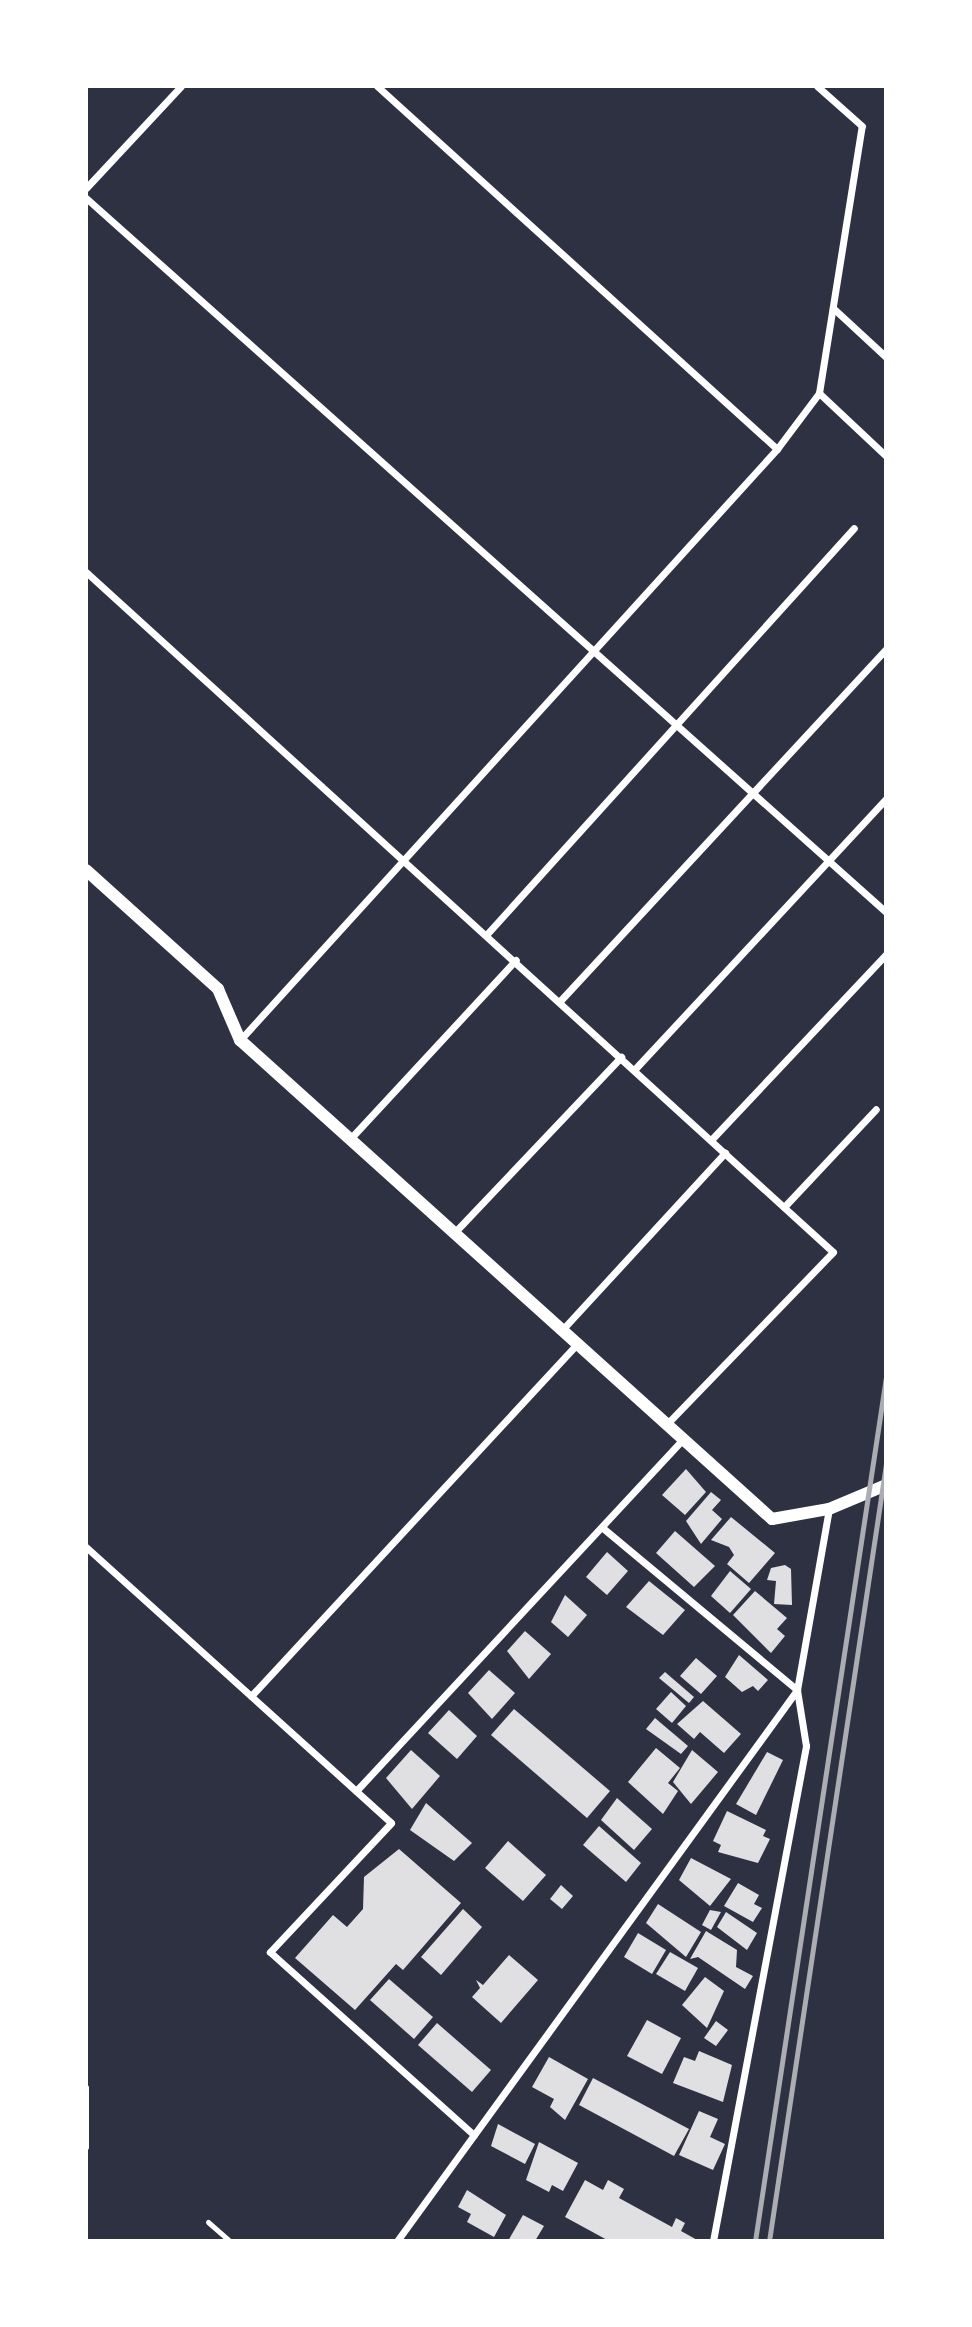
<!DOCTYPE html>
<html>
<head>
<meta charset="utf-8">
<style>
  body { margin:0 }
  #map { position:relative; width:972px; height:2327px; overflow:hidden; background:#2d3142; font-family:Ubuntu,sans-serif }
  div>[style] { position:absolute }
  .building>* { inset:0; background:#e0e0e3 }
  .service>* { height:5px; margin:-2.5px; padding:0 2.5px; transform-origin:2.5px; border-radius:2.5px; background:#fff }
  .minor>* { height:7px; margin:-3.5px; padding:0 3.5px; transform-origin:3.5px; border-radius:3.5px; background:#fff }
  .tertiary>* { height:12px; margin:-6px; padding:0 6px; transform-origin:6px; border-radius:6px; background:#fff }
  .rail>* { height:5px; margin:-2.5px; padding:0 2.5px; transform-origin:2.5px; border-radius:2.5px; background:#abadb3 }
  span { translate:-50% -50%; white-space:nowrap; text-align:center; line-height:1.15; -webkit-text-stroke:6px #fff; paint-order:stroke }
  .frame { position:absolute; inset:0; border:88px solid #fff; pointer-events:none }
</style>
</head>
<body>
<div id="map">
  <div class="building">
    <div style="clip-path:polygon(686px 1469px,706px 1492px,685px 1515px,662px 1495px)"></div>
    <div style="clip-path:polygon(711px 1492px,721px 1500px,712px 1510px,722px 1519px,701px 1544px,686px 1521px)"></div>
    <div style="clip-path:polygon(731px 1517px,775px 1553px,749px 1583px,727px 1564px,734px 1555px,729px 1547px,711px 1540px)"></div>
    <div style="clip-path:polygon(675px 1531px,715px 1566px,694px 1587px,656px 1553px)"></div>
    <div style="clip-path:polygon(607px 1552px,628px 1571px,607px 1595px,586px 1577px)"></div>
    <div style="clip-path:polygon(785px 1565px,791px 1569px,792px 1605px,774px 1604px,776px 1581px,767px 1580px,771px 1568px)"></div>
    <div style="clip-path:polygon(730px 1571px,751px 1589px,730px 1613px,711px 1596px)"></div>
    <div style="clip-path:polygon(649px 1581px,685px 1610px,663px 1635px,626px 1607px)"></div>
    <div style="clip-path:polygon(755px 1591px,787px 1618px,777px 1629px,785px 1636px,771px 1653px,733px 1615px)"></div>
    <div style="clip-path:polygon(565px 1595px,587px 1615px,568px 1637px,551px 1622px)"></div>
    <div style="clip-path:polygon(525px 1631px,551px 1654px,529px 1679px,507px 1651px)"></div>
    <div style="clip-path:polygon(739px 1655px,768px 1680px,758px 1691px,753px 1686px,742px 1692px,725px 1677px)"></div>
    <div style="clip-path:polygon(696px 1658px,717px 1676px,701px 1694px,680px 1676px)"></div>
    <div style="clip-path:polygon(489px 1670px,515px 1693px,492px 1719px,468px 1693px)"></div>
    <div style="clip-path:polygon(665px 1672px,694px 1697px,689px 1703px,659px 1678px)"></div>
    <div style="clip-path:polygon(671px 1692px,686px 1706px,672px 1723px,656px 1709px)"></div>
    <div style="clip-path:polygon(703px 1701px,741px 1734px,724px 1753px,700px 1732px,694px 1739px,677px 1724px)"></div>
    <div style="clip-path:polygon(514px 1709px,610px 1791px,587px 1818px,491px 1735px)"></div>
    <div style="clip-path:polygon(449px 1710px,477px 1736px,457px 1759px,428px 1733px)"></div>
    <div style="clip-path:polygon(655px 1718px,688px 1746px,681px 1754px,646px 1729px)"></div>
    <div style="clip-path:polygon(656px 1748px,680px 1768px,668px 1783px,678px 1791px,663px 1814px,628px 1782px)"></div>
    <div style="clip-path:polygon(411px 1750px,440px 1776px,412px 1809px,386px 1778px)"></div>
    <div style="clip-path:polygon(692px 1750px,718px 1772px,691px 1804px,673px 1782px)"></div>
    <div style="clip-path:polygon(767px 1752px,783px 1760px,756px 1815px,736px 1804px)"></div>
    <div style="clip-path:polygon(617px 1798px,652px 1829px,634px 1850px,601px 1820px)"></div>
    <div style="clip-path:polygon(426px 1803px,472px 1843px,454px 1861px,410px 1830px)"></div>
    <div style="clip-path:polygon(727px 1811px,766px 1830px,763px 1836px,770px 1839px,758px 1863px,718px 1852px,721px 1845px,713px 1841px)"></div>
    <div style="clip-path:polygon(599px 1826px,641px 1863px,626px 1882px,583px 1845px)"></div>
    <div style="clip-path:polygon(508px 1841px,546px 1875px,523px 1901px,485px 1868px)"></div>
    <div style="clip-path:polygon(399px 1849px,461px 1903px,403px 1970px,396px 1964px,355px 2010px,295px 1958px,333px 1915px,347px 1927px,363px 1909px,364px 1877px)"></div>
    <div style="clip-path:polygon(691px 1858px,731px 1879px,710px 1906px,679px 1880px)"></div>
    <div style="clip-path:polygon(738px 1883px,759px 1895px,754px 1904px,762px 1908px,753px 1922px,724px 1906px)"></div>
    <div style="clip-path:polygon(561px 1885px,573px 1896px,562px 1909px,550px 1899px)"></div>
    <div style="clip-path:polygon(658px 1904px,701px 1932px,686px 1957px,646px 1923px)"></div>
    <div style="clip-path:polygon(463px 1909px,482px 1927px,441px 1975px,421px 1957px)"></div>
    <div style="clip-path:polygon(710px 1910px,721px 1912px,711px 1930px,702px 1925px)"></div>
    <div style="clip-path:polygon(726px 1912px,757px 1933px,747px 1950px,717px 1927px)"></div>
    <div style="clip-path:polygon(706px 1931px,737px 1950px,736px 1967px,753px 1976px,745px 1989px,698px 1957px,690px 1959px)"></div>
    <div style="clip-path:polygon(638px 1933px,666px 1950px,652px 1974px,624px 1957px)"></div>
    <div style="clip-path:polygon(670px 1952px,698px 1968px,685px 1991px,656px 1974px)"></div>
    <div style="clip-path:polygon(509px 1955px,538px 1980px,501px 2023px,472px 1997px,480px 1988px,476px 1980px,483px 1985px)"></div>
    <div style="clip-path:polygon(705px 1977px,724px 1991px,707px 2028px,682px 2005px)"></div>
    <div style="clip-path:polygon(389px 1979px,433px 2017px,414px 2039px,370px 2000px)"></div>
    <div style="clip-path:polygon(647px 2020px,681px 2038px,662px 2074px,627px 2056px)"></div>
    <div style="clip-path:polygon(716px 2021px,728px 2030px,716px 2046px,704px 2038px)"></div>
    <div style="clip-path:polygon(437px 2023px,491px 2070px,472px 2092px,418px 2045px)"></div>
    <div style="clip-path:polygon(699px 2051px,732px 2065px,723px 2102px,673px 2083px,684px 2057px,695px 2061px)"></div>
    <div style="clip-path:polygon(549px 2057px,588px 2079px,565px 2120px,550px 2107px,554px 2099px,532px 2087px)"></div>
    <div style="clip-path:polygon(593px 2078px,689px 2129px,674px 2156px,579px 2105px)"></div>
    <div style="clip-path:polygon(699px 2111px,718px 2119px,710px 2137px,725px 2144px,713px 2170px,679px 2155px)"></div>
    <div style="clip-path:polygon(498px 2124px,535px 2144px,525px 2164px,491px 2146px)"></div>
    <div style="clip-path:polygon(539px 2142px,578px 2163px,563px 2191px,552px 2185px,549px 2192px,526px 2180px)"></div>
    <div style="clip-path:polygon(585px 2180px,603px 2190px,608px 2180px,624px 2189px,619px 2198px,672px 2227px,676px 2218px,685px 2223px,681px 2231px,699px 2241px,609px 2241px,565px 2217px)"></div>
    <div style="clip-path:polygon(467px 2190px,506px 2215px,494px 2237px,467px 2222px,471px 2214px,458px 2207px)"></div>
    <div style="clip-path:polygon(523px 2215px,544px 2226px,535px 2241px,508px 2241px)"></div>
  </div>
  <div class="service">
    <div style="left:86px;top:2087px;width:60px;rotate:90deg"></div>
    <div style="left:208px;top:2222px;width:29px;rotate:41deg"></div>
  </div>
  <div class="minor">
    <div style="left:377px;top:86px;width:540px;rotate:42.22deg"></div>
    <div style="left:86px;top:188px;width:139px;rotate:-47deg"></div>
    <div style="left:86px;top:198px;width:1072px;rotate:41.75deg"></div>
    <div style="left:833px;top:308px;width:72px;rotate:42.8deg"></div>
    <div style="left:819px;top:393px;width:92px;rotate:43.2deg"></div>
    <div style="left:86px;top:572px;width:1010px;rotate:42.31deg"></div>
    <div style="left:833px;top:1252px;width:239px;rotate:134deg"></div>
    <div style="left:487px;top:934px;width:547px;rotate:-47.89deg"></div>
    <div style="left:560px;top:1001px;width:480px;rotate:-47.2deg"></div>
    <div style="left:240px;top:1040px;width:799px;rotate:-47.74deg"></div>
    <div style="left:777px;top:449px;width:70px;rotate:-53.1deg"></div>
    <div style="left:819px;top:393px;width:270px;rotate:-80.9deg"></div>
    <div style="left:862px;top:126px;width:60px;rotate:-138.4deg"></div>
    <div style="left:634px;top:1070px;width:370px;rotate:-47.1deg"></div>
    <div style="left:350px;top:1139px;width:244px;rotate:-47.2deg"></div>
    <div style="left:711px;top:1140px;width:255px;rotate:-46.7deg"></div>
    <div style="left:784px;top:1207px;width:134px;rotate:-46.8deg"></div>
    <div style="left:454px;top:1233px;width:243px;rotate:-46.5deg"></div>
    <div style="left:562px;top:1330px;width:241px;rotate:-47.4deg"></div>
    <div style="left:604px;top:1529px;width:251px;rotate:39.8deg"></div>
    <div style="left:86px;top:1547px;width:411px;rotate:42.1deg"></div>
    <div style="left:391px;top:1823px;width:177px;rotate:133.2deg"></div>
    <div style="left:270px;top:1952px;width:274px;rotate:41.9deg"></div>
    <div style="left:251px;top:1696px;width:480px;rotate:-47.2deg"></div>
    <div style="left:356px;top:1791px;width:480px;rotate:-47.1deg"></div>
    <div style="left:397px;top:2241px;width:681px;rotate:-54.02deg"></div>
    <div style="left:713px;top:2241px;width:504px;rotate:-79.36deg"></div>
    <div style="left:806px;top:1746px;width:57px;rotate:-99.1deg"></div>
    <div style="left:797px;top:1690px;width:184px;rotate:-80deg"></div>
  </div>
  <div class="tertiary">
    <div style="left:86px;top:870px;width:178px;rotate:42deg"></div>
    <div style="left:218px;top:989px;width:56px;rotate:66.7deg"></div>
    <div style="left:240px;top:1040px;width:716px;rotate:42deg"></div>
    <div style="left:772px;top:1519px;width:58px;rotate:-10deg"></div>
    <div style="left:829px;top:1509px;width:62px;rotate:-22.8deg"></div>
  </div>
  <div class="rail">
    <div style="left:755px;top:2241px;width:874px;rotate:-81.38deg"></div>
    <div style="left:769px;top:2241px;width:786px;rotate:-81.44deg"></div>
  </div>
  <div class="frame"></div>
</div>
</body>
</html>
